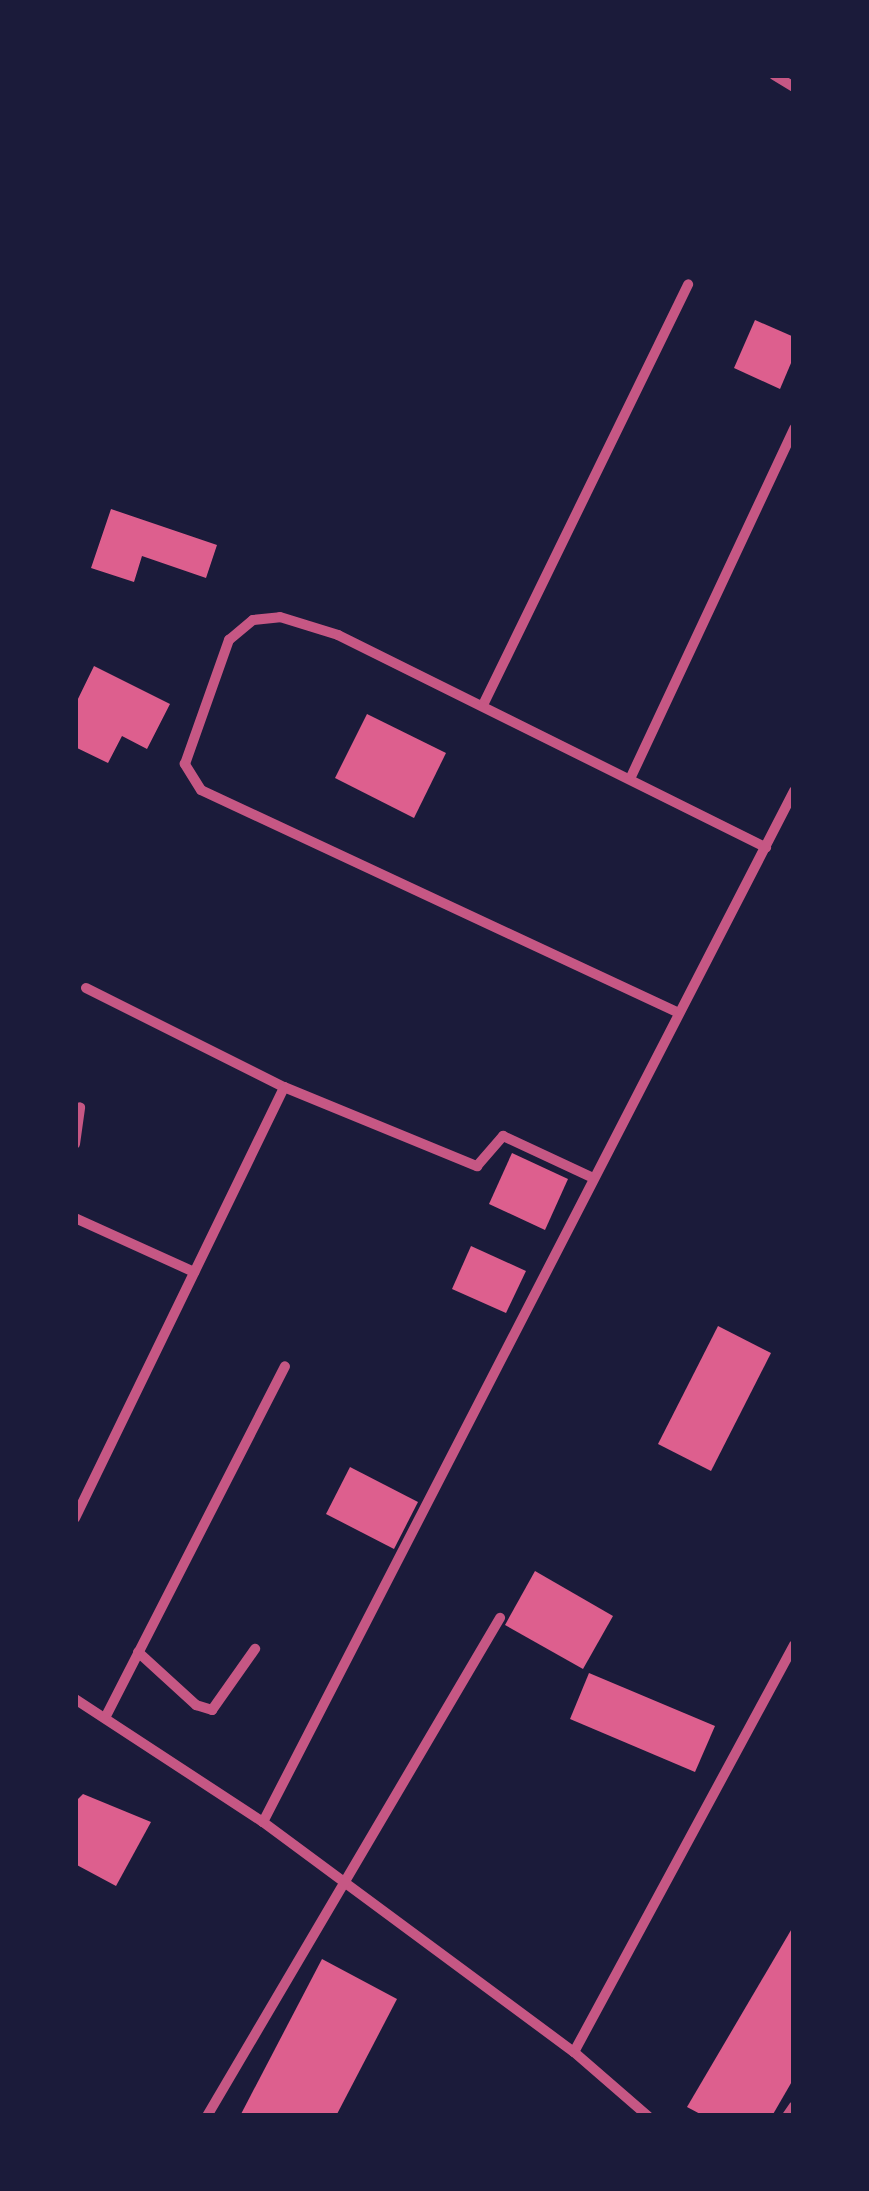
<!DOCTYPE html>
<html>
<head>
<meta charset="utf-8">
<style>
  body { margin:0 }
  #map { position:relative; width:869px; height:2191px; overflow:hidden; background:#1b1b3a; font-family:"PT Sans",sans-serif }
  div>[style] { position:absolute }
  .building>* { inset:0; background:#dd5f8e }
  .minor>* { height:10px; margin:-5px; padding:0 5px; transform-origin:5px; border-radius:5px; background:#c65784 }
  span { translate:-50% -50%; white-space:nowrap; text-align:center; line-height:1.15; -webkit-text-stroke:8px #1b1b3a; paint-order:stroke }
  .frame { position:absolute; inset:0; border:78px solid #1b1b3a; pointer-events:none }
</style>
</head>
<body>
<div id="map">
  <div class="building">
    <div style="clip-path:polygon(755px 320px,794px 337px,794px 356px,780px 389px,734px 368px)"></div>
    <div style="clip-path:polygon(111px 509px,217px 545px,206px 578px,142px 556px,134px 582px,91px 568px)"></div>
    <div style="clip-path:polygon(94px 666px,170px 704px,147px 749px,122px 736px,108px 763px,75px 747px,75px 705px)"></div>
    <div style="clip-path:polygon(367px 714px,446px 753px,414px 818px,335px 778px)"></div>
    <div style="clip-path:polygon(512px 1153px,568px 1179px,545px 1230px,489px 1204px)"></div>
    <div style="clip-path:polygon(471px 1246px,526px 1271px,506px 1313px,452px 1289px)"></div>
    <div style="clip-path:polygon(718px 1326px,771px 1353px,711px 1471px,658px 1444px)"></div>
    <div style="clip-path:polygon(350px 1467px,418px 1502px,394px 1549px,326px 1514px)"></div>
    <div style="clip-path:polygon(535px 1571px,613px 1616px,583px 1669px,505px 1625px)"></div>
    <div style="clip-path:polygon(589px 1673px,715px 1726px,695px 1772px,570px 1719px)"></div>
    <div style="clip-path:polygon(83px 1794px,151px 1822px,116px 1886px,75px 1864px,75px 1802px)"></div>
    <div style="clip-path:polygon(794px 1925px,794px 2078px,772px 2116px,704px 2116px,687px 2107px)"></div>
    <div style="clip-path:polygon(322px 1959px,397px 1999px,336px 2116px,240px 2116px)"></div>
  </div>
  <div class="minor">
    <div style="left:774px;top:75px;width:23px;rotate:31deg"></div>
    <div style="left:483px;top:705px;width:468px;rotate:-64deg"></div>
    <div style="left:630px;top:779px;width:387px;rotate:-64.9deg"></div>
    <div style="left:86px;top:988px;width:221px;rotate:26.6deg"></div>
    <div style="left:284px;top:1087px;width:209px;rotate:22.3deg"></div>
    <div style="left:477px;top:1166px;width:40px;rotate:-49deg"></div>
    <div style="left:503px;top:1136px;width:99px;rotate:25deg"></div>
    <div style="left:679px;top:1013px;width:527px;rotate:-154.99deg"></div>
    <div style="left:201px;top:790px;width:31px;rotate:-122deg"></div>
    <div style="left:185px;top:764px;width:132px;rotate:-70.5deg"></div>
    <div style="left:229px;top:640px;width:31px;rotate:-40deg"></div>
    <div style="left:253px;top:620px;width:27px;rotate:-6deg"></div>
    <div style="left:280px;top:617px;width:61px;rotate:17.2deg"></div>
    <div style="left:338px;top:635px;width:478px;rotate:26.4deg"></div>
    <div style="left:75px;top:1144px;width:37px;rotate:-82deg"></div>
    <div style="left:75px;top:1218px;width:131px;rotate:24.4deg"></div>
    <div style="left:75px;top:1518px;width:479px;rotate:-64.1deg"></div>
    <div style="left:138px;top:1652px;width:79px;rotate:42.4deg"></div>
    <div style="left:196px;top:1705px;width:17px;rotate:17deg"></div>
    <div style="left:212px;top:1710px;width:75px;rotate:-54.8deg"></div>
    <div style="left:75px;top:1699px;width:225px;rotate:33.2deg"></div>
    <div style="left:263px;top:1822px;width:387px;rotate:36.5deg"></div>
    <div style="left:574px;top:2052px;width:98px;rotate:40.9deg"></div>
    <div style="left:105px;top:1718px;width:395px;rotate:-62.9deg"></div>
    <div style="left:263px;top:1822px;width:1160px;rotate:-62.75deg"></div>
    <div style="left:574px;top:2052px;width:463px;rotate:-61.6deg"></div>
    <div style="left:207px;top:2116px;width:578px;rotate:-59.53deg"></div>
    <div style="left:787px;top:2116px;width:12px;rotate:-55deg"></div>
  </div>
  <div class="frame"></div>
</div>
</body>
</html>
